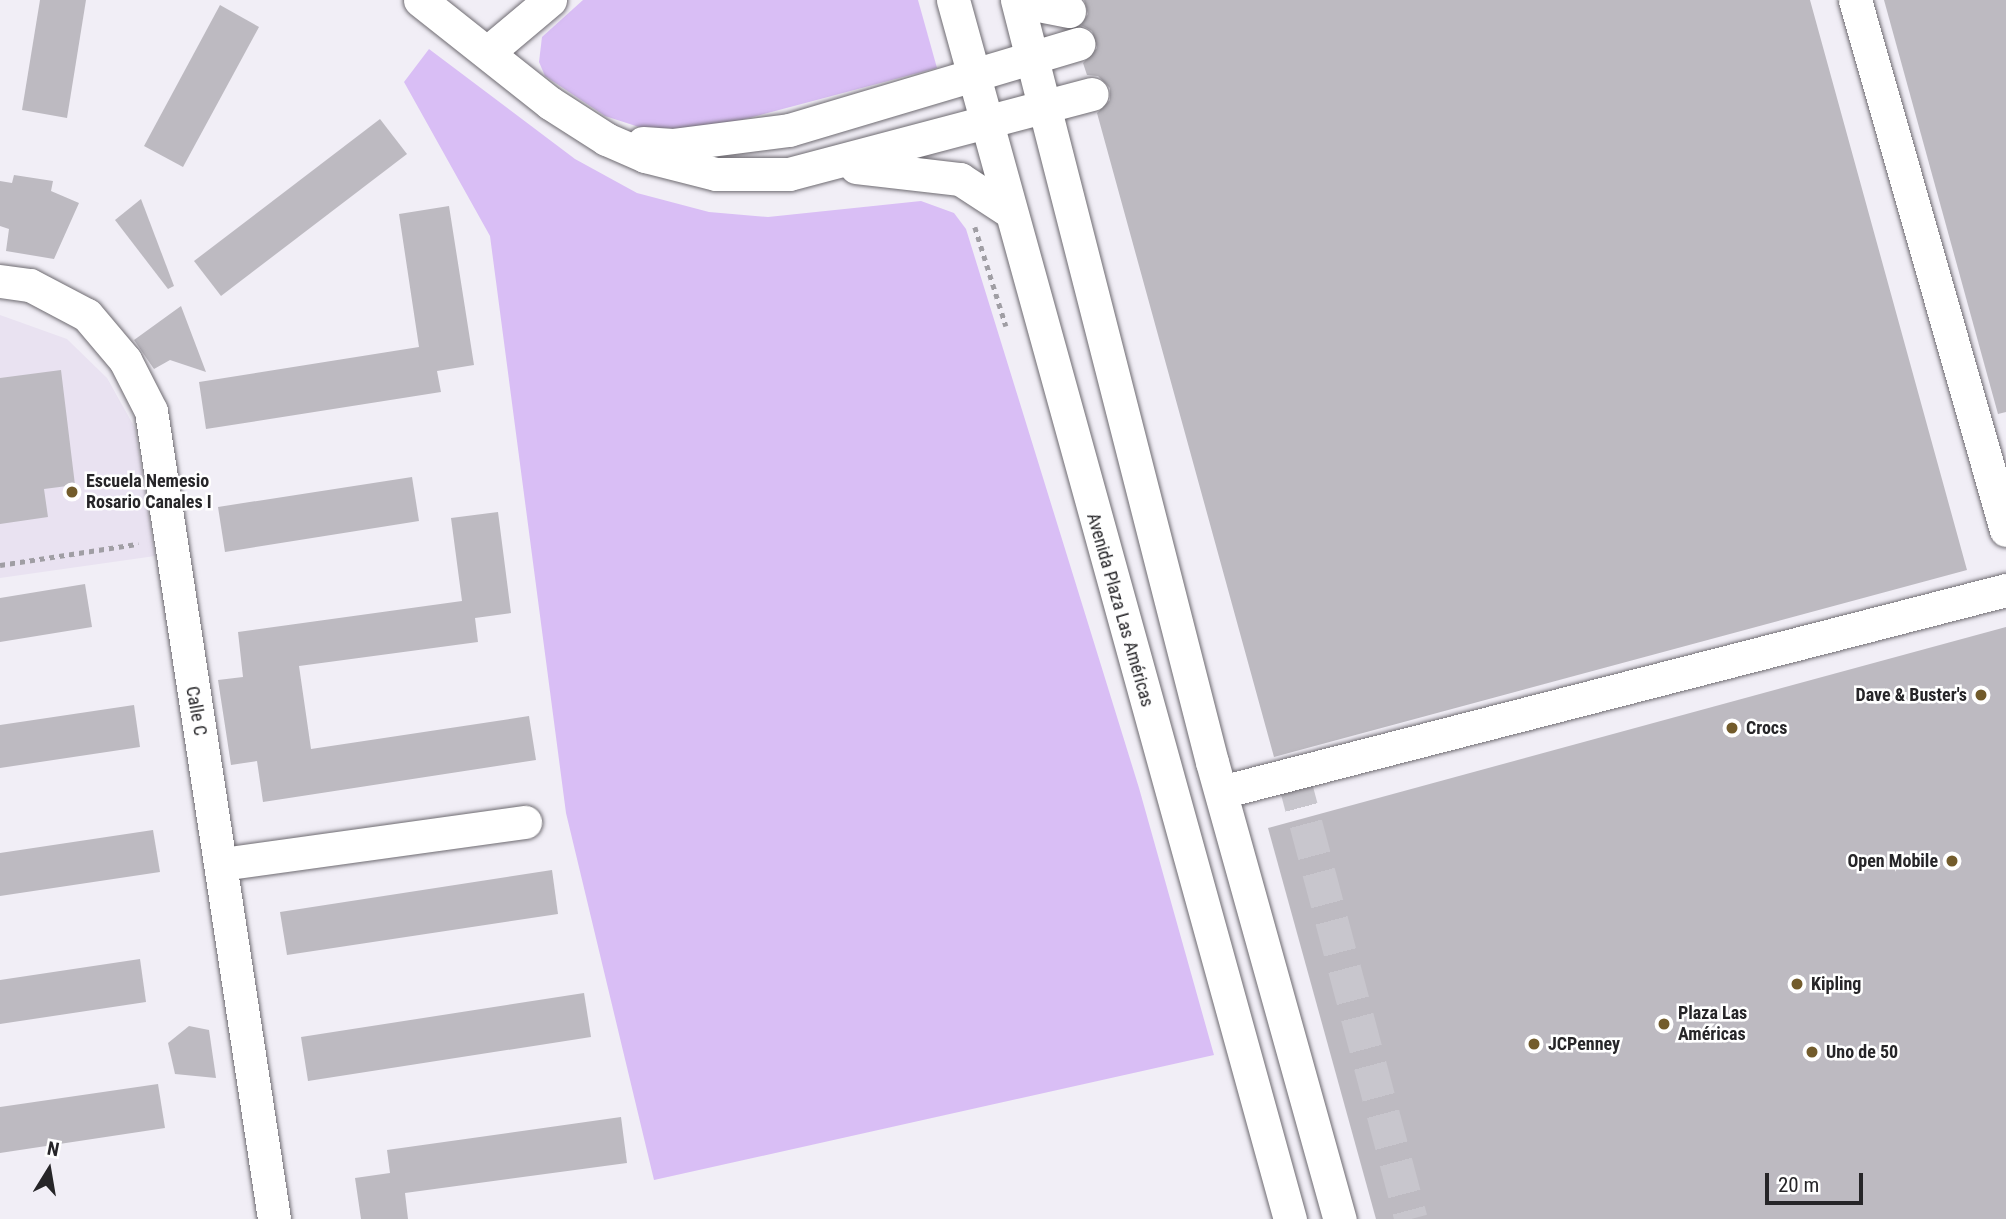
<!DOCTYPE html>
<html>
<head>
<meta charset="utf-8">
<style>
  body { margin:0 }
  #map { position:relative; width:2006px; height:1219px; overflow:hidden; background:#f1eef6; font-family:"Roboto Condensed",sans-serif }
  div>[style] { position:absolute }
  .built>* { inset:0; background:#e9e2f1 }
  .green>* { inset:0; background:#d9bef5 }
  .building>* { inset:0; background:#bdbac1 }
  .minor-tunnel>* { height:33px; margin-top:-16.5px; transform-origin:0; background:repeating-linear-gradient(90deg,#c8c6cd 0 33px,transparent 0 50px) }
  .path>* { height:4.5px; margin-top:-2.25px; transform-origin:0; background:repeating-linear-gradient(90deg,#a09ea4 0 5px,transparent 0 10px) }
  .roads { filter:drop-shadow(0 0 2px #6e6b71) drop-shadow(0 0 2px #6e6b71) }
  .minor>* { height:33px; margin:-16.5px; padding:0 16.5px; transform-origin:16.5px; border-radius:16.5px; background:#fff }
  .dots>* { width:19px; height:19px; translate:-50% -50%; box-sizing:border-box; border:4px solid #fff; border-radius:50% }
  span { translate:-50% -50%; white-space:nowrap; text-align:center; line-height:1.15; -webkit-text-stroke:5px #fff; paint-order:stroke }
  .poi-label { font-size:18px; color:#262528; font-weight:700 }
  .left { translate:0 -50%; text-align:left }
  .right { translate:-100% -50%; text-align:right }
  .street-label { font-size:18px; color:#262528 }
  .north { position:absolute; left:14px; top:1135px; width:70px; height:70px; -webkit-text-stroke:5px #fff; paint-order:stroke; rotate:11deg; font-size:19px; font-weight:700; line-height:28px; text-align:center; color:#262528 }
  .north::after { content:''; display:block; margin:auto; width:24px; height:32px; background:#262528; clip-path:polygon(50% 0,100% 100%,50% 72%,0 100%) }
  .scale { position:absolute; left:1765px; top:1173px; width:98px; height:32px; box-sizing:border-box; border:4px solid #262528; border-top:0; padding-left:9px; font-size:21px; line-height:24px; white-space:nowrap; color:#262528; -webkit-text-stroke:5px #fff; paint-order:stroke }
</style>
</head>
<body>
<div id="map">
  <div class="built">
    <div style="clip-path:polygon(0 315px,67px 339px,107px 378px,135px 428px,155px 556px,0 578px)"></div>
  </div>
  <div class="green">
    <div style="clip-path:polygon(583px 0,918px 0,937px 68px,704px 130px,639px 127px,605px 116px,545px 76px,539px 62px,542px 37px)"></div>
    <div style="clip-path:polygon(429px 49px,575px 159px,637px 193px,709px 212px,768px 217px,921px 201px,954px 213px,966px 229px,1139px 788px,1214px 1055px,654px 1180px,566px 813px,490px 236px,404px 82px)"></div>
  </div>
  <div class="building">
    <div style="clip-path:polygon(40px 0,86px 0,67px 118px,22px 110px)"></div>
    <div style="clip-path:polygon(1084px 0,1810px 0,1967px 570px,1274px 757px,1097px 113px,1110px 100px,1110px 88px,1098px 76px,1087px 75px,1083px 63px,1097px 48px,1092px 31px,1081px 25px,1088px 14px)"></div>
    <div style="clip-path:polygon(1884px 0,2006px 0,2006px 412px,1998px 414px)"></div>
    <div style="clip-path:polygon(220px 5px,259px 27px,183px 167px,144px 146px)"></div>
    <div style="clip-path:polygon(380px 119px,407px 154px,221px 296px,194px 261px)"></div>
    <div style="clip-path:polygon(14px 175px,53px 181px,51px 191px,79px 203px,54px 259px,6px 251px,9px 229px,0 226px,0 181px,12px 183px)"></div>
    <div style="clip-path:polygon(141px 199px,174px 286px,168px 289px,115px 220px)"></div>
    <div style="clip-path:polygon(449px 206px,474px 365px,437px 371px,441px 392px,206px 429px,199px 382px,419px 347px,399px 214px)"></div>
    <div style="clip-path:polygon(181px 306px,206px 372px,170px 360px,154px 369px,134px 340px)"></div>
    <div style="clip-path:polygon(61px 370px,75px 485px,44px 489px,48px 517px,0 524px,0 378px)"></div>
    <div style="clip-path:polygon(412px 477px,419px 521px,225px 552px,218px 507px)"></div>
    <div style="clip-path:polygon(498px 512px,511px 613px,475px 618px,478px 642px,299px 666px,311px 749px,529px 716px,536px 760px,263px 802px,257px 761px,231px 765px,218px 680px,243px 677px,238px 632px,462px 601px,451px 518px)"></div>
    <div style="clip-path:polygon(85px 584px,92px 627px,0 642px,0 598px)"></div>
    <div style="clip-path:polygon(2006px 627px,2006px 1219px,1376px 1219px,1268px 828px)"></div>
    <div style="clip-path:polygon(134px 705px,140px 747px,0 768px,0 725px)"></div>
    <div style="clip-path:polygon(153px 830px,160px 872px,0 896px,0 853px)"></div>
    <div style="clip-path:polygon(552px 870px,558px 914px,287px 955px,280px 912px)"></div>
    <div style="clip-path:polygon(140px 959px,146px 1002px,0 1024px,0 980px)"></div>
    <div style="clip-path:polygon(584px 993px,591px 1037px,308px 1081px,301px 1037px)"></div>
    <div style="clip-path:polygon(189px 1026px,209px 1030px,216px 1078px,175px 1074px,168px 1043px)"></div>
    <div style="clip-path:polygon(158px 1084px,165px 1128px,0 1153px,0 1107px)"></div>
    <div style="clip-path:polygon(621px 1117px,627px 1163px,405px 1193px,408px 1219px,361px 1219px,355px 1178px,390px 1173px,387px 1150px)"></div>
  </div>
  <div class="minor-tunnel">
    <div style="left:1293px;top:775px;width:459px;rotate:75.1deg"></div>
  </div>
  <div class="path">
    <div style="left:975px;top:227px;width:104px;rotate:72.6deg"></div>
    <div style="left:0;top:565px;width:140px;rotate:-8.7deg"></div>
  </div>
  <div class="roads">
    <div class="minor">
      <div style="left:420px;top:0;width:166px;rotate:38.4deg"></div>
      <div style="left:550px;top:103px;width:67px;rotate:32.7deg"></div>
      <div style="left:606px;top:139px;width:43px;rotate:23.6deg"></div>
      <div style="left:645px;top:156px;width:73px;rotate:14.2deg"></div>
      <div style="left:716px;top:174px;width:73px"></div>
      <div style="left:789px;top:174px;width:313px;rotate:-14.8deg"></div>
      <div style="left:953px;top:0;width:1265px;rotate:74.55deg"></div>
      <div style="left:1017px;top:0;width:787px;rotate:75.65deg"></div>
      <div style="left:1212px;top:762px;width:475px;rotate:74.4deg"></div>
      <div style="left:1855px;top:0;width:551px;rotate:74.1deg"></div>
      <div style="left:1018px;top:1px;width:52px;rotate:11.1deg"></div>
      <div style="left:488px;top:52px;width:81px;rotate:-40deg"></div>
      <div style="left:643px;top:143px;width:29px;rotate:4deg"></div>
      <div style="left:672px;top:145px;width:118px;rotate:-7.3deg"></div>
      <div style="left:789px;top:130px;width:302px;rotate:-16.6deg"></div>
      <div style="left:856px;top:167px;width:105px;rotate:6.6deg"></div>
      <div style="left:960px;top:179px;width:59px;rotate:33.1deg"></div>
      <div style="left:0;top:281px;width:30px;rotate:8deg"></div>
      <div style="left:30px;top:285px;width:64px;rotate:27.8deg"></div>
      <div style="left:87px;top:315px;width:59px;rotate:49.8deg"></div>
      <div style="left:125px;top:360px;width:57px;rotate:63deg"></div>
      <div style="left:151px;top:411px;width:817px;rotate:81.34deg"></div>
      <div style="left:1221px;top:792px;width:811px;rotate:-14.43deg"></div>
      <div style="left:222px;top:864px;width:306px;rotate:-7.9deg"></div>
    </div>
  </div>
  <div class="dots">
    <div style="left:72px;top:492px;background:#725b2b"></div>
    <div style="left:1981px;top:695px;background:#725b2b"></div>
    <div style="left:1732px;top:728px;background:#725b2b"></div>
    <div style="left:1952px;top:861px;background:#725b2b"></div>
    <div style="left:1797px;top:984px;background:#725b2b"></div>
    <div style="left:1664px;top:1024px;background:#725b2b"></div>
    <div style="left:1534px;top:1044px;background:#725b2b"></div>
    <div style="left:1812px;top:1052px;background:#725b2b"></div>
  </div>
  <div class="poi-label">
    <span class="left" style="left:86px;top:492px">Escuela Nemesio<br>Rosario Canales I</span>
    <span class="right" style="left:1967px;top:695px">Dave &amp; Buster's</span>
    <span class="left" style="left:1746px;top:728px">Crocs</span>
    <span class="right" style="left:1938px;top:861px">Open Mobile</span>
    <span class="left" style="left:1811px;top:984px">Kipling</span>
    <span class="left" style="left:1678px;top:1024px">Plaza Las<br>Américas</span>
    <span class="left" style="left:1548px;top:1044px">JCPenney</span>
    <span class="left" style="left:1826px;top:1052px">Uno de 50</span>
  </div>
  <div class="street-label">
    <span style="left:1120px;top:610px;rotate:74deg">Avenida Plaza Las Américas</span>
    <span style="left:196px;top:711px;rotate:80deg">Calle C</span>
  </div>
  <div class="north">N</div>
  <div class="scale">20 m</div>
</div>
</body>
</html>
